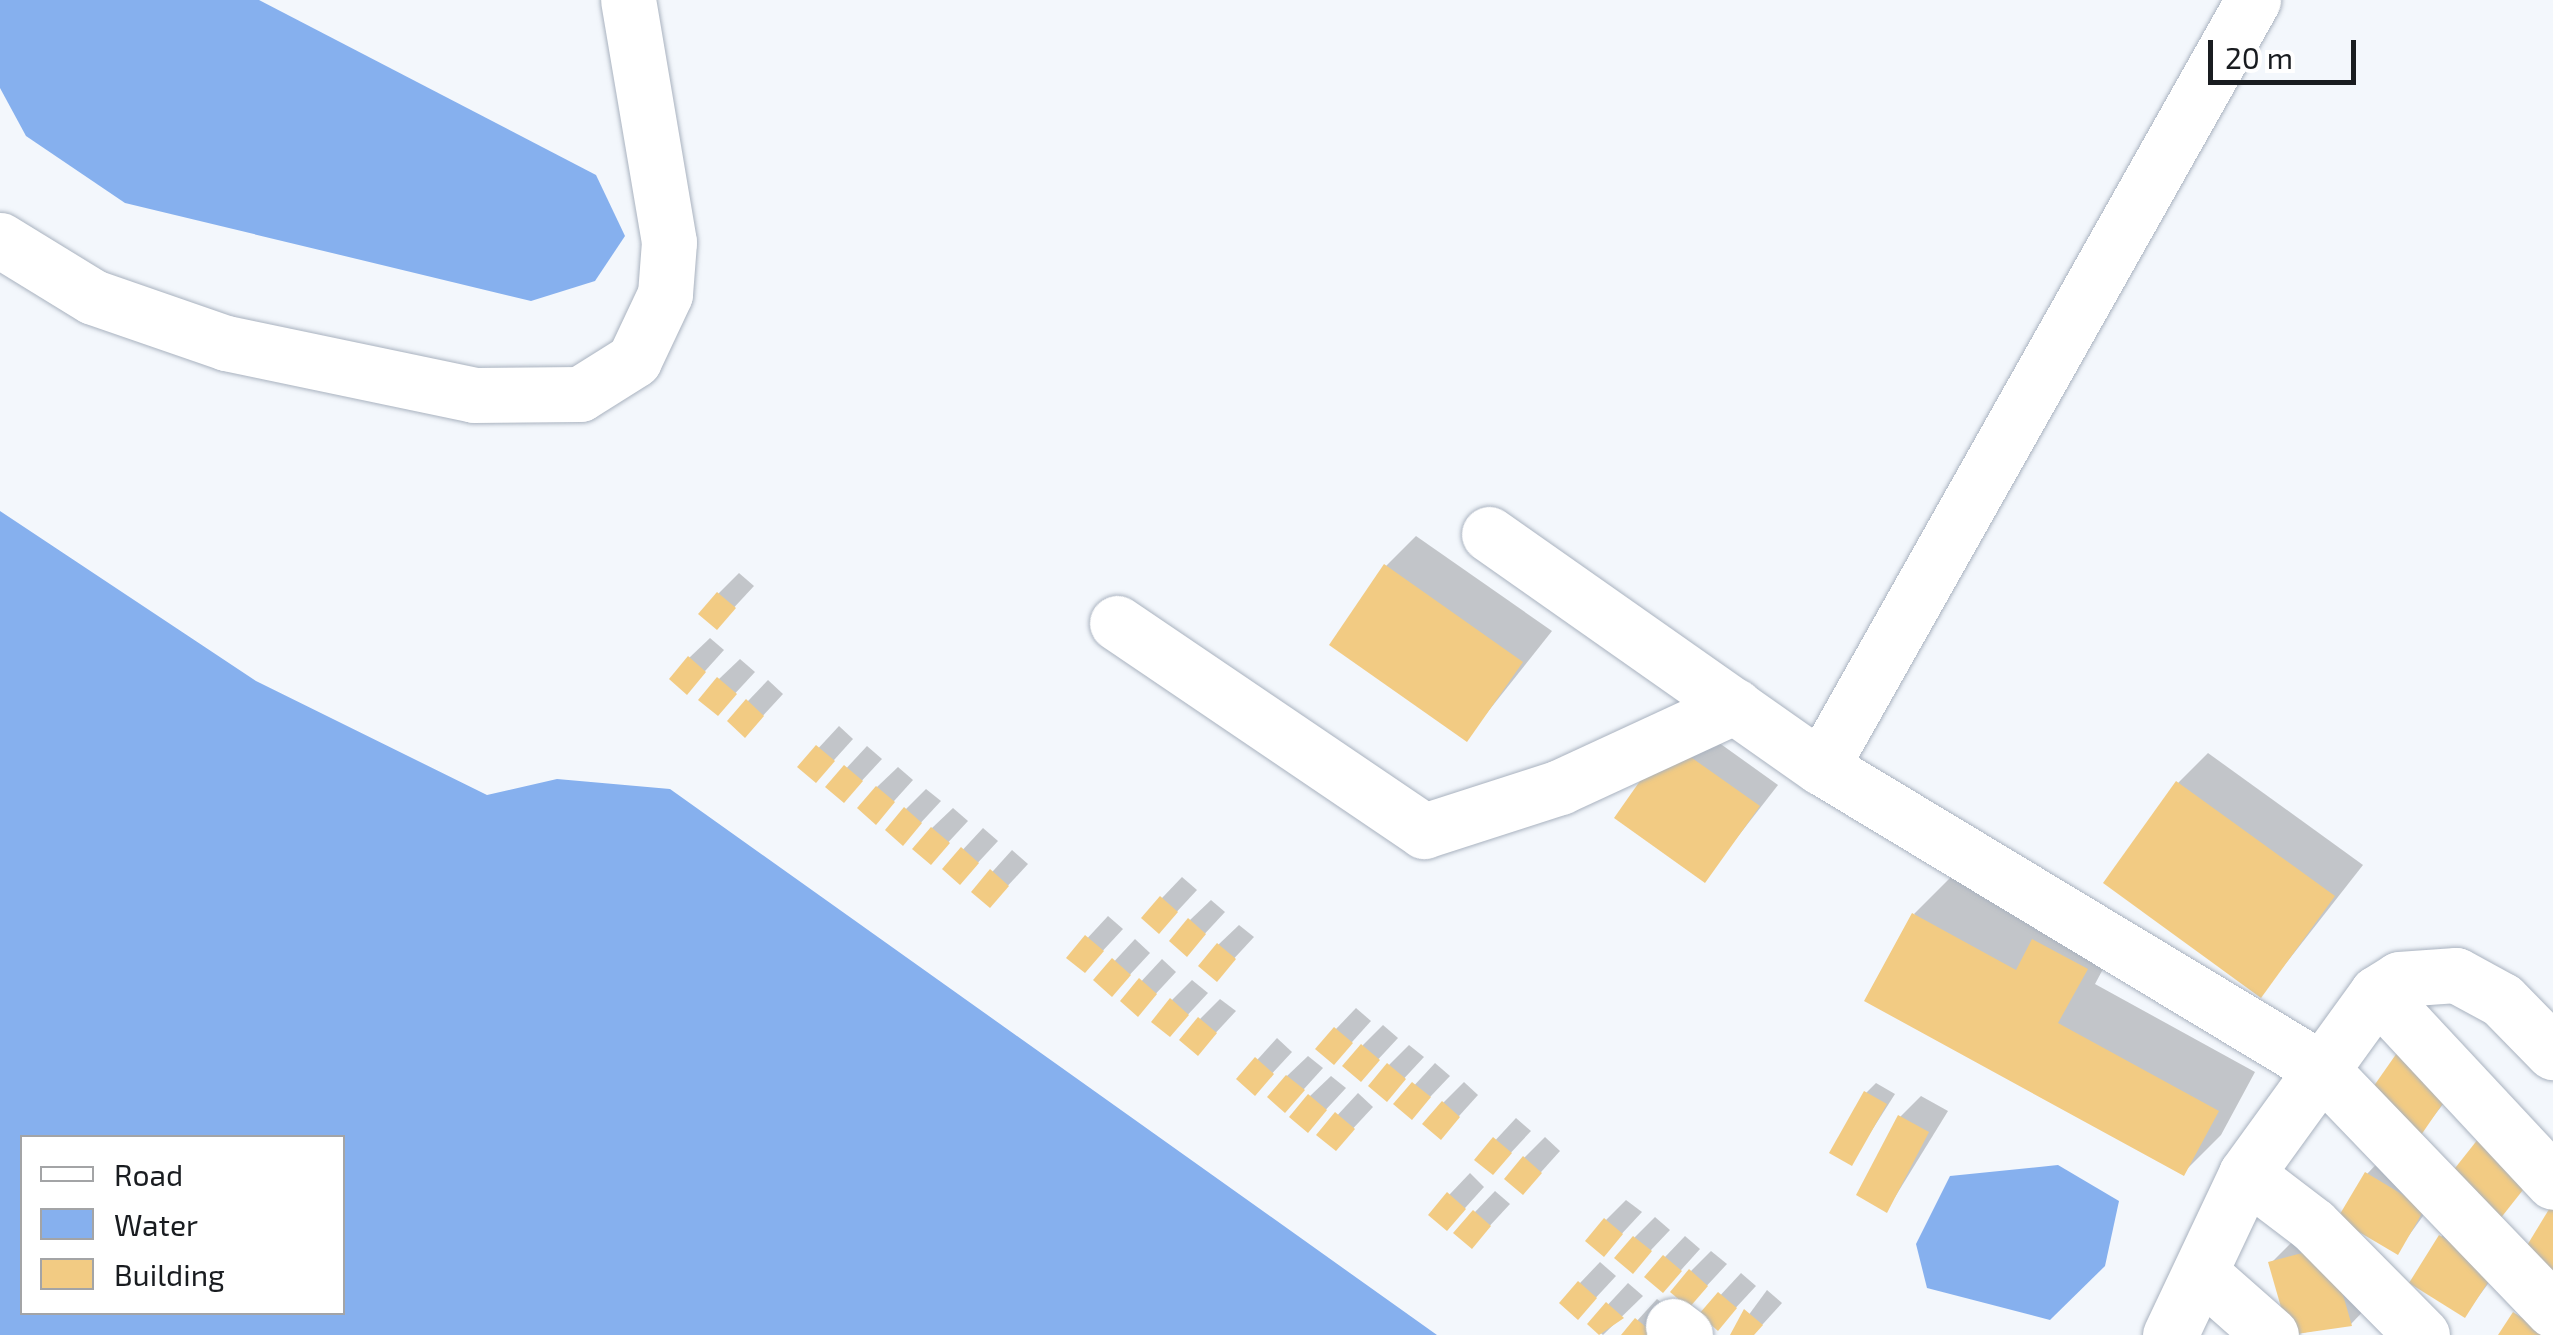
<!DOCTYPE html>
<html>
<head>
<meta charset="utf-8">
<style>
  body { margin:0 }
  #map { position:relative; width:2553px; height:1335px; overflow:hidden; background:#f3f7fc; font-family:"Exo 2",sans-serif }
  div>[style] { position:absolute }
  .water>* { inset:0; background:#86b0ee }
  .shadow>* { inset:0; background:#0003 }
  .building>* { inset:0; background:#f2cb83 }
  .roads { filter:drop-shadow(0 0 2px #a9b2bf) drop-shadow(0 0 2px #a9b2bf) }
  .minor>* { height:55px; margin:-27.5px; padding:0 27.5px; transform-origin:27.5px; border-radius:27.5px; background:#fff }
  span { translate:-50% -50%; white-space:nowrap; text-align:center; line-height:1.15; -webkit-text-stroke:8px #fff; paint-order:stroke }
  .legend { position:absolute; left:20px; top:1135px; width:325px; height:180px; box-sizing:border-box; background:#fff; border:2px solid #a3a4a6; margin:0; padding:12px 18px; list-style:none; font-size:30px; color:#191c20 }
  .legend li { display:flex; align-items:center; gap:20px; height:50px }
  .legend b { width:50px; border:2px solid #a3a4a6 }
  .scale { position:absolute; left:2208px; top:40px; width:148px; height:45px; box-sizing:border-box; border:5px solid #191c20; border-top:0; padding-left:12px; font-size:30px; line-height:35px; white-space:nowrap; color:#191c20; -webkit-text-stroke:8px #fff; paint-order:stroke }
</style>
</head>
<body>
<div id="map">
  <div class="water">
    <div style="clip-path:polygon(0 0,259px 0,596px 175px,625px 236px,595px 281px,531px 301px,125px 203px,26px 136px,0 88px)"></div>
    <div style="clip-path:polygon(evenodd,0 511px,256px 681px,487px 795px,557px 779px,670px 789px,1437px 1335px,0 1335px,0 511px,22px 1138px,342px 1138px,342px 1312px,22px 1312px,22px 1138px)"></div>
    <div style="clip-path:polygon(2058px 1165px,2119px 1201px,2105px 1266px,2050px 1320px,1927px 1288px,1916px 1244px,1950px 1176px)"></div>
  </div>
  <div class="shadow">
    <div style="clip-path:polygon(1416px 536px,1552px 631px,1467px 738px,1386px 566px)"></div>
    <div style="clip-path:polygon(739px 573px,754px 586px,716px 627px,718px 594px)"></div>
    <div style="clip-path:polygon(710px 638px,724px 650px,687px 691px,689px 658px)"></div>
    <div style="clip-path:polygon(740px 659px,755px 672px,717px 713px,719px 679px)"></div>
    <div style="clip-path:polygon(768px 680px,783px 694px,745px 735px,748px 701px)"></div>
    <div style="clip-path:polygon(1690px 722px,1778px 785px,1704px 880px,1617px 818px)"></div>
    <div style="clip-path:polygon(839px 726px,853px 739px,816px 780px,801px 767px)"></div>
    <div style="clip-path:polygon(867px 746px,882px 759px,844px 800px,829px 787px)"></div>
    <div style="clip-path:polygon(2208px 753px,2363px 865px,2261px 995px,2178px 783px)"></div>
    <div style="clip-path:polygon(898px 767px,913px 780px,876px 821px,877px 787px)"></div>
    <div style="clip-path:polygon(926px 789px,941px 801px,903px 842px,906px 809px)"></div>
    <div style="clip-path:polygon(953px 808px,968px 821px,930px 862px,932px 828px)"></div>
    <div style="clip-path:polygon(983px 828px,998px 841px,960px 882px,945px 869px)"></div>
    <div style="clip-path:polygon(1012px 850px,1028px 864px,990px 905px,975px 891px)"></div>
    <div style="clip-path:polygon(1952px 876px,2124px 930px,2095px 984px,2255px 1072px,2221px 1135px,2183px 1173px,1914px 914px)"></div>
    <div style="clip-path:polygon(1182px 877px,1197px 890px,1159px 931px,1162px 898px)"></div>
    <div style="clip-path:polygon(1211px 900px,1225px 912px,1187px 953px,1190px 920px)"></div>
    <div style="clip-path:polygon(1108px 916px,1123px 929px,1085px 970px,1070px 957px)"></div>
    <div style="clip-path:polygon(1239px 925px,1254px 937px,1216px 978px,1218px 945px)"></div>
    <div style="clip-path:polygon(1135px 939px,1150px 953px,1112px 994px,1097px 980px)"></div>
    <div style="clip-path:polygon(1162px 959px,1176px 972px,1138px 1013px,1124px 1000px)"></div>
    <div style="clip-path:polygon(1192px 980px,1208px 993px,1170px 1034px,1172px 1000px)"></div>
    <div style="clip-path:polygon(1220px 999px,1236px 1011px,1198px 1052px,1200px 1019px)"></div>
    <div style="clip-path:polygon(1356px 1008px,1371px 1021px,1334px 1062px,1336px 1029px)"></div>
    <div style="clip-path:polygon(1383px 1025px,1398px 1038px,1360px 1079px,1363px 1045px)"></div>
    <div style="clip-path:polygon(1277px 1038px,1292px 1052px,1254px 1093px,1240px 1079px)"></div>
    <div style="clip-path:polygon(1409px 1045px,1424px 1057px,1386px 1098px,1389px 1065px)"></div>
    <div style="clip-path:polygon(1308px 1056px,1323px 1068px,1285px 1110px,1287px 1076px)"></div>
    <div style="clip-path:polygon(1435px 1063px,1450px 1076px,1412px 1116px,1397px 1104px)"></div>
    <div style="clip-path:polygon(2473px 1066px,2419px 1135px,2368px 1100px)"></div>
    <div style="clip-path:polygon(1331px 1076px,1346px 1088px,1308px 1129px,1310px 1096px)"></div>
    <div style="clip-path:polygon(1464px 1082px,1478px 1095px,1441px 1136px,1443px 1103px)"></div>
    <div style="clip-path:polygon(1876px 1083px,1895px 1094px,1851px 1163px,1866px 1093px)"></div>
    <div style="clip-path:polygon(1358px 1093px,1373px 1107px,1335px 1148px,1320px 1134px)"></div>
    <div style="clip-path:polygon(1921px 1096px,1948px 1111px,1887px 1210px,1900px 1117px)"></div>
    <div style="clip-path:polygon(1516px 1118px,1531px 1131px,1493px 1172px,1478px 1159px)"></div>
    <div style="clip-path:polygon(1545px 1137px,1560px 1151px,1523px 1192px,1524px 1158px)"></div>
    <div style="clip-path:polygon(2387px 1153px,2444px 1187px,2397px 1252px,2367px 1174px)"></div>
    <div style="clip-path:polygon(1470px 1173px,1484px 1187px,1447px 1228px,1431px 1214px)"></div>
    <div style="clip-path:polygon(1495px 1191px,1510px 1204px,1472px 1245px,1475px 1212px)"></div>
    <div style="clip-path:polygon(1626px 1200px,1642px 1212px,1604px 1253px,1606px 1220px)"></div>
    <div style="clip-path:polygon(2461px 1216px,2513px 1250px,2465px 1315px,2441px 1237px)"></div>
    <div style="clip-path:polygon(1655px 1217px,1670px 1230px,1632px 1270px,1635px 1237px)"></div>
    <div style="clip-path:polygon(1685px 1236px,1700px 1249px,1663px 1290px,1665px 1257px)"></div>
    <div style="clip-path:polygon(2292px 1242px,2371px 1303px,2351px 1324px,2291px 1335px,2271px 1263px)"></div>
    <div style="clip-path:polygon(1711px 1251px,1727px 1264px,1689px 1305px,1691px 1271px)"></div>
    <div style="clip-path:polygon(1600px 1262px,1616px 1276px,1578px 1317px,1580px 1283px)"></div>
    <div style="clip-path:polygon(1741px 1273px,1756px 1286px,1718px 1327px,1703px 1314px)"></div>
    <div style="clip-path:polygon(1628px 1283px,1643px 1296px,1603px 1335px,1590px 1324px)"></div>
    <div style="clip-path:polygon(1767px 1290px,1782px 1303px,1753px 1335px,1734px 1335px)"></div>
    <div style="clip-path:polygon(1657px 1299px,1673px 1312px,1653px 1335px,1624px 1335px)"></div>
  </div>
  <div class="building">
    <div style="clip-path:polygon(1384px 564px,1523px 662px,1467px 742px,1329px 645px)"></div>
    <div style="clip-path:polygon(717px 592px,736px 608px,717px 630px,698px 614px)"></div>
    <div style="clip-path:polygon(688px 656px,706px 672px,687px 695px,669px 679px)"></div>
    <div style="clip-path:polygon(717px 677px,737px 694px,718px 716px,698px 700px)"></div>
    <div style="clip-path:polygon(746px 699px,764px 716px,745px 738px,727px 721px)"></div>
    <div style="clip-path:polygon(1668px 741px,1760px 806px,1705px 883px,1614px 818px)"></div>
    <div style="clip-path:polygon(816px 745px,835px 761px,816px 783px,797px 767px)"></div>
    <div style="clip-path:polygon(844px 765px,863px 781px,844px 803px,825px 787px)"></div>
    <div style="clip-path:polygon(2176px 781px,2335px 896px,2261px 998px,2103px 883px)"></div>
    <div style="clip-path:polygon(876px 786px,895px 802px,876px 825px,857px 808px)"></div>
    <div style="clip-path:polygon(904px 807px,922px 823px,903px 846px,885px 830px)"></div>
    <div style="clip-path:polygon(931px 827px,950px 843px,931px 865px,912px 849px)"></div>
    <div style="clip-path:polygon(961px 847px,979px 863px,960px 885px,942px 869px)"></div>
    <div style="clip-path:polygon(990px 869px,1009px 886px,990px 908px,971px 892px)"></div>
    <div style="clip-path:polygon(1160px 896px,1178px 912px,1159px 934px,1141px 918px)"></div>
    <div style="clip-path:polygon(1912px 913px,2016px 970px,2032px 939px,2088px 969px,2058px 1023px,2219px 1111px,2184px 1176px,1864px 1001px)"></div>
    <div style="clip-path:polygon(1188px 918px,1206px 934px,1187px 957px,1169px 941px)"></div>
    <div style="clip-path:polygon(1085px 935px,1104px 951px,1085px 973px,1066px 958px)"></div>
    <div style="clip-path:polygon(1217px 943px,1236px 959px,1217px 982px,1198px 966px)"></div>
    <div style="clip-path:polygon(1112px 958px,1131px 975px,1112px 997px,1093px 980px)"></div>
    <div style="clip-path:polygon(1139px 978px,1157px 994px,1138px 1017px,1120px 1001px)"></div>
    <div style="clip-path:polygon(1170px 998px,1189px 1015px,1170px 1037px,1151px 1022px)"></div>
    <div style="clip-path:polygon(1198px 1017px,1217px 1033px,1198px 1056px,1179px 1040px)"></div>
    <div style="clip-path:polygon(1334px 1027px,1353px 1043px,1334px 1065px,1315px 1049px)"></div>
    <div style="clip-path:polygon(1361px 1044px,1380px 1060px,1361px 1082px,1342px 1066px)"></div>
    <div style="clip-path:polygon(2399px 1050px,2454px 1087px,2419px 1138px,2364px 1100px)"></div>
    <div style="clip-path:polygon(1255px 1057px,1274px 1074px,1255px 1096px,1236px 1079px)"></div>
    <div style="clip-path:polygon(1387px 1063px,1406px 1079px,1387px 1102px,1368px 1086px)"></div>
    <div style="clip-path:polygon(1286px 1075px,1305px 1090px,1285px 1113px,1267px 1097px)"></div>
    <div style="clip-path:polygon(1412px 1082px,1431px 1097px,1412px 1120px,1393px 1104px)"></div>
    <div style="clip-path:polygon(1864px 1091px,1887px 1104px,1852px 1166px,1829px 1153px)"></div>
    <div style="clip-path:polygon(1308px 1094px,1327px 1110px,1308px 1133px,1289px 1117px)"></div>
    <div style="clip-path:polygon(1442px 1101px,1460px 1117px,1441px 1140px,1422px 1124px)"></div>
    <div style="clip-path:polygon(1335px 1112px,1355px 1129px,1336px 1151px,1316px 1135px)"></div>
    <div style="clip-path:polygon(1898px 1115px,1929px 1132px,1887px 1213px,1856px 1195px)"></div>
    <div style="clip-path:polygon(2482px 1134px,2534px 1176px,2500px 1219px,2448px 1177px)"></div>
    <div style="clip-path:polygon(1493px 1137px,1512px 1153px,1493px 1175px,1474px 1160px)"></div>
    <div style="clip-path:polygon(1523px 1156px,1542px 1173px,1523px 1195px,1504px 1179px)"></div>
    <div style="clip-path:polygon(2365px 1172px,2425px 1208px,2398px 1255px,2337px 1219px)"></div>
    <div style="clip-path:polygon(1447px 1192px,1466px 1209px,1447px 1231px,1428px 1215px)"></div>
    <div style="clip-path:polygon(2551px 1206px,2553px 1207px,2553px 1276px,2520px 1257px)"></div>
    <div style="clip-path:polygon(1473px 1210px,1491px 1226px,1472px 1249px,1453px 1233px)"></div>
    <div style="clip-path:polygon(1604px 1218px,1623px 1234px,1604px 1257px,1585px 1241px)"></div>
    <div style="clip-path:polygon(2439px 1235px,2495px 1271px,2465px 1318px,2409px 1283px)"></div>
    <div style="clip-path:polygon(1633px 1236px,1652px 1251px,1633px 1274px,1614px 1258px)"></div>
    <div style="clip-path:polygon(2329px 1246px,2352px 1326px,2289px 1335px,2268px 1262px)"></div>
    <div style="clip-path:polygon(1663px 1255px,1682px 1271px,1663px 1293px,1644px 1277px)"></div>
    <div style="clip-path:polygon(1689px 1269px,1708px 1286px,1689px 1308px,1670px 1292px)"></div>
    <div style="clip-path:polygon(1578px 1281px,1597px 1298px,1578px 1320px,1559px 1303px)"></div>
    <div style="clip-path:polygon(1718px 1292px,1737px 1308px,1718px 1331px,1699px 1314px)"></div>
    <div style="clip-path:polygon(1606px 1302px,1624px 1318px,1599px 1335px,1587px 1324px)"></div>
    <div style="clip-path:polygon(1744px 1309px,1763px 1325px,1754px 1335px,1730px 1335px)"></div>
    <div style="clip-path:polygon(2513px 1312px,2548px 1335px,2498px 1335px)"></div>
    <div style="clip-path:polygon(1635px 1318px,1656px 1335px,1621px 1335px)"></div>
  </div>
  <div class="roads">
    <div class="minor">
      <div style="left:2253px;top:0;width:880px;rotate:119.39deg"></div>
      <div style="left:1821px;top:767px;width:583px;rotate:31.1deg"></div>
      <div style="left:2320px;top:1068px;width:336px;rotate:46.1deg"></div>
      <div style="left:0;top:240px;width:109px;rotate:31.5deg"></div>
      <div style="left:93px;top:297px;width:141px;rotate:19.1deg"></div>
      <div style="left:226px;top:343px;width:253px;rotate:11.8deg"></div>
      <div style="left:474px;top:395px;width:106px;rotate:-0.5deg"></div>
      <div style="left:580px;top:394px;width:64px;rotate:-32.2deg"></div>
      <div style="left:634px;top:360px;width:73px;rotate:-64.8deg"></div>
      <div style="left:665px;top:294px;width:52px;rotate:-85.6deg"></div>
      <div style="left:669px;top:242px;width:245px;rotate:-99.6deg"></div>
      <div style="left:1489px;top:534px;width:406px;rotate:35.1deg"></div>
      <div style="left:1117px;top:623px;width:371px;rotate:34.1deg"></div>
      <div style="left:1424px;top:831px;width:143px;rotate:-17.9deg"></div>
      <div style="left:1560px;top:787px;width:193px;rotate:-24.8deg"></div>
      <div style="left:2377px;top:993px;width:258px;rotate:47deg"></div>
      <div style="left:2246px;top:1174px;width:84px;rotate:37.3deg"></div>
      <div style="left:2313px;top:1225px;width:155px;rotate:45.3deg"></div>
      <div style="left:2202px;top:1274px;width:92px;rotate:41.5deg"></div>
      <div style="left:1673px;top:1326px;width:15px;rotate:37deg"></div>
      <div style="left:2170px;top:1335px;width:178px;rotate:-64.7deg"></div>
      <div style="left:2246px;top:1174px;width:223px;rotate:-54.1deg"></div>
      <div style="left:2377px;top:993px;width:26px;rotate:-32deg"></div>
      <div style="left:2399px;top:979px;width:57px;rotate:-4deg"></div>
      <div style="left:2456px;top:975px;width:52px;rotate:28.5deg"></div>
      <div style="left:2502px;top:1000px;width:73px;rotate:45.6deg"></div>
    </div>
  </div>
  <ul class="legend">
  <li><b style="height:12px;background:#fff"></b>Road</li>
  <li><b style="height:28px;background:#86b0ee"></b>Water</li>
  <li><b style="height:28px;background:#f2cb83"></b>Building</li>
  </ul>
  <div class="scale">20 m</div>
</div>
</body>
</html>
